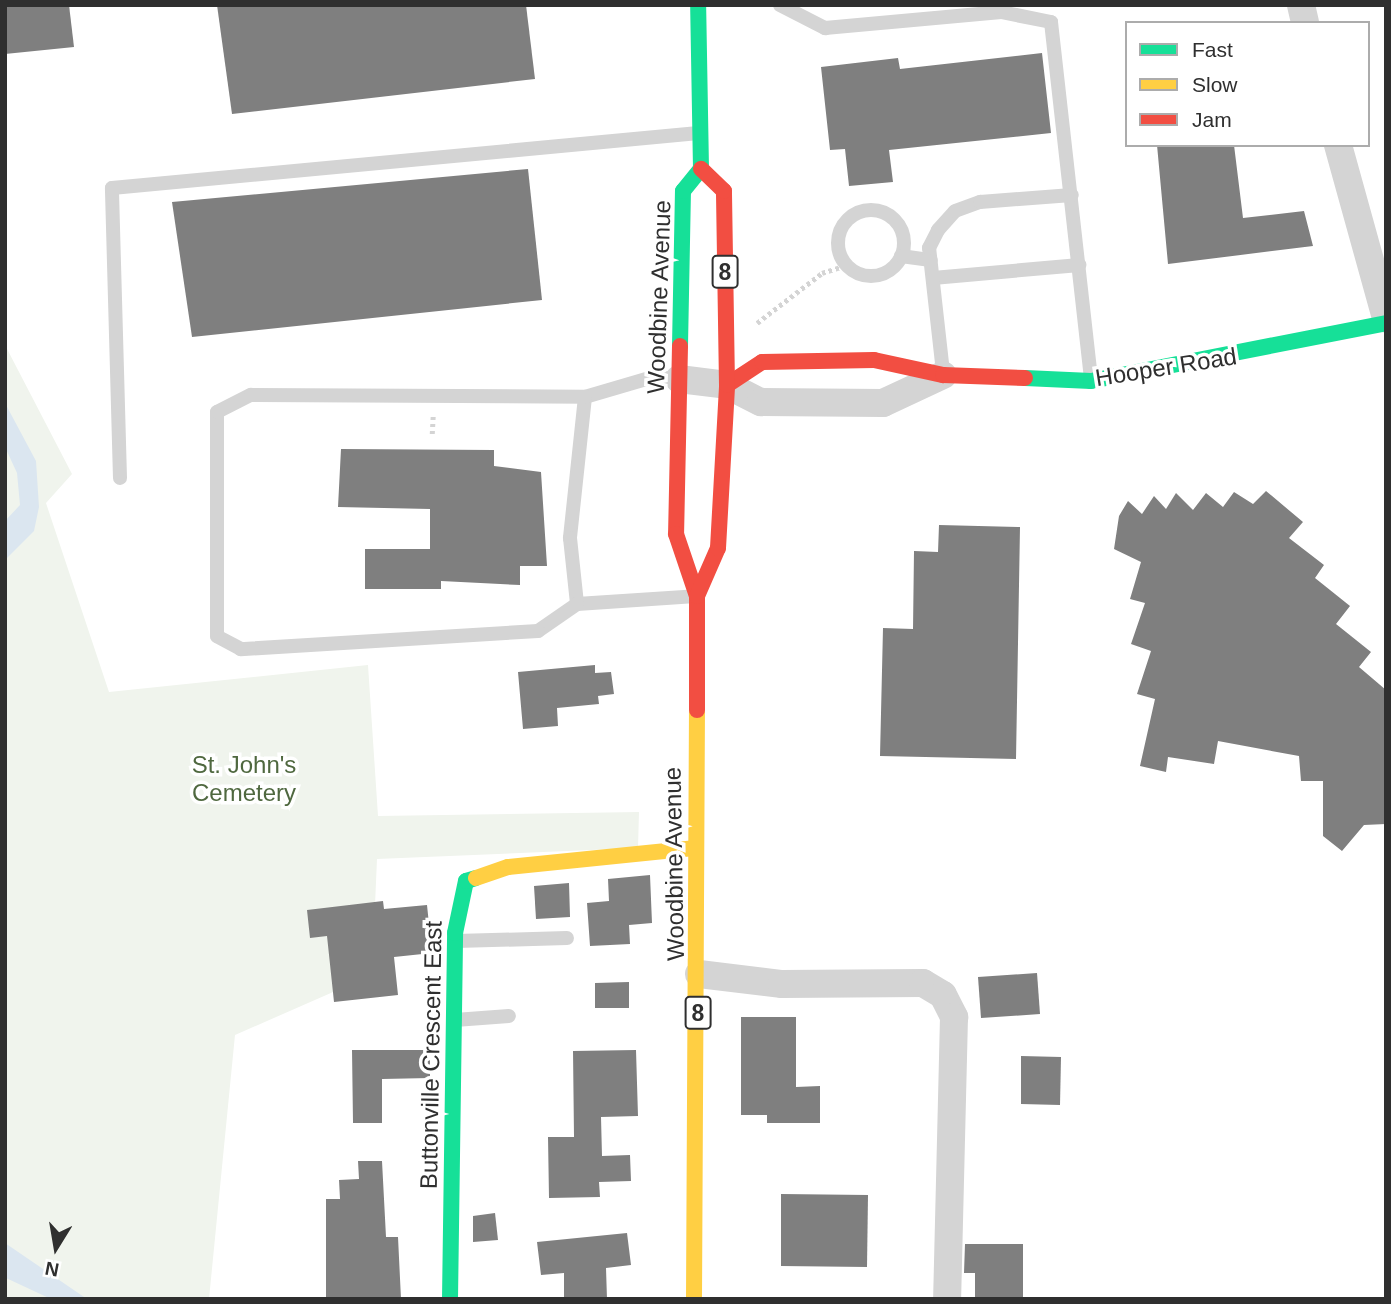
<!DOCTYPE html>
<html>
<head>
<meta charset="utf-8">
<style>
  body { margin:0 }
  #map { position:relative; width:1391px; height:1304px; overflow:hidden; background:#fff; font-family:Helvetica,sans-serif }
  div>[style] { position:absolute }
  .green>* { inset:0; background:#f0f4ed }
  .water>* { inset:0; background:#dbe6f0 }
  .building>* { inset:0; background:#7f7f7f }
  .path>* { height:4.5px; margin-top:-2.25px; transform-origin:0; background:repeating-linear-gradient(90deg,#d4d4d4 0 3.5px,transparent 0 7px) }
  .lane>* { height:14px; margin:-7px; padding:0 7px; transform-origin:7px; border-radius:7px; background:#d4d4d4 }
  .lane>.ring { margin:-7px; padding:0; box-sizing:content-box; background:none; border:14px solid #d4d4d4; border-radius:50% }
  .street>* { height:28px; margin:-14px; padding:0 14px; transform-origin:14px; border-radius:14px; background:#d4d4d4 }
  .fast>* { height:16px; margin:-8px; padding:0 8px; transform-origin:8px; border-radius:8px; background:#16e098 }
  .slow>* { height:16px; margin:-8px; padding:0 8px; transform-origin:8px; border-radius:8px; background:#ffcf43 }
  .jam>* { height:16px; margin:-8px; padding:0 8px; transform-origin:8px; border-radius:8px; background:#f24e42 }
  span { translate:-50% -50%; white-space:nowrap; text-align:center; line-height:1.15; -webkit-text-stroke:7px #fff; paint-order:stroke }
  .shield-label span { padding:2px 5px; background:#fff; border:2px solid; border-radius:5px; -webkit-text-stroke-width:0 }
  .shield-label { font-size:23px; color:#2f2f2f; font-weight:700 }
  .street-label { font-size:24px; color:#2f2f2f }
  .park-label { font-size:24px; color:#4f683f }
  .frame { position:absolute; inset:0; border:7px solid #2f2f2f; pointer-events:none }
  .legend { position:absolute; left:1125px; top:21px; width:245px; height:126px; box-sizing:border-box; background:#fff; border:2px solid #acacac; margin:0; padding:9px 12px; list-style:none; font-size:21px; color:#2f2f2f }
  .legend li { display:flex; align-items:center; gap:14px; height:35px }
  .legend b { width:35px; border:2px solid #acacac }
  .north { position:absolute; left:21px; top:1213px; width:70px; height:70px; -webkit-text-stroke:5px #fff; paint-order:stroke; rotate:191deg; font-size:19px; font-weight:700; line-height:28px; text-align:center; color:#2f2f2f }
  .north::after { content:''; display:block; margin:auto; width:24px; height:32px; background:#2f2f2f; clip-path:polygon(50% 0,100% 100%,50% 72%,0 100%) }
</style>
</head>
<body>
<div id="map">
  <div class="green">
    <div style="clip-path:polygon(5px 345px,72px 474px,46px 503px,109px 692px,368px 665px,378px 816px,639px 812px,638px 848px,377px 859px,372px 975px,235px 1035px,209px 1299px,5px 1299px)"></div>
  </div>
  <div class="water">
    <div style="clip-path:polygon(5px 403px,36px 461px,39px 507px,34px 531px,5px 560px,5px 521px,20px 505px,17px 473px,5px 447px)"></div>
    <div style="clip-path:polygon(5px 1243px,87px 1299px,51px 1299px,6px 1278px)"></div>
  </div>
  <div class="building">
    <div style="clip-path:polygon(5px 5px,69px 5px,74px 47px,5px 54px)"></div>
    <div style="clip-path:polygon(217px 5px,526px 5px,535px 79px,232px 114px)"></div>
    <div style="clip-path:polygon(1042px 53px,1051px 133px,889px 150px,893px 182px,849px 186px,845px 149px,830px 150px,821px 67px,898px 58px,900px 69px)"></div>
    <div style="clip-path:polygon(1157px 145px,1234px 145px,1243px 218px,1304px 211px,1313px 246px,1168px 264px)"></div>
    <div style="clip-path:polygon(528px 169px,542px 300px,192px 337px,172px 202px)"></div>
    <div style="clip-path:polygon(341px 449px,494px 450px,494px 466px,541px 472px,547px 566px,520px 566px,520px 585px,441px 581px,441px 589px,365px 589px,365px 549px,430px 549px,430px 509px,338px 507px)"></div>
    <div style="clip-path:polygon(1266px 491px,1303px 522px,1289px 538px,1324px 565px,1315px 578px,1350px 606px,1336px 624px,1371px 652px,1359px 667px,1386px 690px,1386px 824px,1364px 825px,1342px 851px,1323px 836px,1323px 781px,1301px 781px,1299px 756px,1218px 741px,1214px 764px,1168px 757px,1166px 772px,1140px 766px,1155px 699px,1137px 694px,1151px 651px,1131px 644px,1145px 603px,1130px 599px,1141px 562px,1114px 549px,1119px 516px,1128px 501px,1142px 514px,1154px 496px,1166px 509px,1176px 493px,1193px 510px,1206px 493px,1223px 507px,1234px 492px,1253px 504px)"></div>
    <div style="clip-path:polygon(939px 525px,1020px 527px,1016px 759px,880px 756px,883px 628px,913px 629px,914px 551px,938px 552px)"></div>
    <div style="clip-path:polygon(595px 665px,595px 673px,611px 672px,614px 694px,598px 696px,599px 704px,557px 708px,558px 726px,523px 729px,518px 672px)"></div>
    <div style="clip-path:polygon(650px 875px,652px 923px,629px 925px,630px 944px,590px 946px,587px 903px,609px 901px,608px 879px)"></div>
    <div style="clip-path:polygon(569px 883px,570px 917px,536px 919px,534px 886px)"></div>
    <div style="clip-path:polygon(383px 901px,384px 909px,427px 905px,432px 953px,394px 957px,398px 995px,334px 1002px,327px 936px,310px 938px,307px 910px)"></div>
    <div style="clip-path:polygon(1037px 973px,1040px 1014px,981px 1018px,978px 977px)"></div>
    <div style="clip-path:polygon(629px 982px,629px 1008px,595px 1008px,595px 983px)"></div>
    <div style="clip-path:polygon(741px 1017px,796px 1017px,796px 1087px,820px 1086px,820px 1123px,767px 1123px,767px 1115px,741px 1115px)"></div>
    <div style="clip-path:polygon(352px 1050px,430px 1050px,430px 1078px,382px 1079px,382px 1123px,353px 1123px)"></div>
    <div style="clip-path:polygon(636px 1050px,638px 1116px,601px 1117px,602px 1156px,630px 1155px,631px 1181px,599px 1182px,600px 1197px,549px 1198px,548px 1137px,574px 1137px,573px 1051px)"></div>
    <div style="clip-path:polygon(1021px 1056px,1061px 1057px,1060px 1105px,1021px 1104px)"></div>
    <div style="clip-path:polygon(358px 1161px,382px 1161px,386px 1237px,398px 1237px,401px 1299px,326px 1299px,326px 1199px,340px 1199px,339px 1180px,359px 1179px)"></div>
    <div style="clip-path:polygon(781px 1194px,868px 1195px,867px 1267px,781px 1266px)"></div>
    <div style="clip-path:polygon(495px 1213px,498px 1240px,473px 1242px,473px 1216px)"></div>
    <div style="clip-path:polygon(627px 1233px,631px 1265px,606px 1268px,607px 1299px,564px 1299px,564px 1273px,541px 1275px,537px 1242px)"></div>
    <div style="clip-path:polygon(965px 1244px,1023px 1244px,1023px 1299px,975px 1299px,975px 1273px,964px 1273px)"></div>
  </div>
  <div class="path">
    <div style="left:757px;top:323px;width:82px;rotate:-37.6deg"></div>
    <div style="left:822px;top:273px;width:25px;rotate:-18deg"></div>
    <div style="left:432px;top:434px;width:20px;rotate:-87deg"></div>
  </div>
  <div class="lane">
    <div style="left:780px;top:5px;width:51px;rotate:27.1deg"></div>
    <div style="left:825px;top:28px;width:177px;rotate:-5.2deg"></div>
    <div style="left:1001px;top:12px;width:51px;rotate:11.3deg"></div>
    <div style="left:1051px;top:22px;width:360px;rotate:83.6deg"></div>
    <div class="ring" style="left:838px;top:210px;width:52px;height:52px"></div>
    <div style="left:901px;top:256px;width:30px;rotate:8deg"></div>
    <div style="left:933px;top:278px;width:147px;rotate:-5.1deg"></div>
    <div style="left:943px;top:372px;width:125px;rotate:-96.4deg"></div>
    <div style="left:929px;top:248px;width:20px;rotate:-63deg"></div>
    <div style="left:938px;top:230px;width:25px;rotate:-48deg"></div>
    <div style="left:955px;top:211px;width:27px;rotate:-20deg"></div>
    <div style="left:980px;top:202px;width:92px;rotate:-4.4deg"></div>
    <div style="left:679px;top:379px;width:26px;rotate:-176deg"></div>
    <div style="left:653px;top:377px;width:71px;rotate:163.6deg"></div>
    <div style="left:585px;top:397px;width:142px;rotate:96.1deg"></div>
    <div style="left:570px;top:538px;width:66px;rotate:83.9deg"></div>
    <div style="left:577px;top:604px;width:119px;rotate:-3.8deg"></div>
    <div style="left:120px;top:478px;width:290px;rotate:-91.6deg"></div>
    <div style="left:112px;top:188px;width:589px;rotate:-5.36deg"></div>
    <div style="left:577px;top:604px;width:47px;rotate:145.3deg"></div>
    <div style="left:538px;top:631px;width:298px;rotate:176.5deg"></div>
    <div style="left:241px;top:649px;width:27px;rotate:-152deg"></div>
    <div style="left:217px;top:636px;width:224px;rotate:-90deg"></div>
    <div style="left:217px;top:412px;width:38px;rotate:-27deg"></div>
    <div style="left:251px;top:395px;width:334px;rotate:0.3deg"></div>
    <div style="left:456px;top:941px;width:111px;rotate:-1.5deg"></div>
    <div style="left:455px;top:1020px;width:54px;rotate:-4.2deg"></div>
  </div>
  <div class="street">
    <div style="left:1301px;top:5px;width:18px;rotate:77deg"></div>
    <div style="left:1338px;top:145px;width:180px;rotate:74.5deg"></div>
    <div style="left:679px;top:379px;width:48px;rotate:7.1deg"></div>
    <div style="left:727px;top:385px;width:38px;rotate:27deg"></div>
    <div style="left:761px;top:402px;width:122px;rotate:0.5deg"></div>
    <div style="left:883px;top:403px;width:66px;rotate:-25deg"></div>
    <div style="left:699px;top:974px;width:84px;rotate:6.9deg"></div>
    <div style="left:782px;top:984px;width:141px;rotate:-0.4deg"></div>
    <div style="left:923px;top:983px;width:23px;rotate:31deg"></div>
    <div style="left:943px;top:995px;width:25px;rotate:63deg"></div>
    <div style="left:954px;top:1017px;width:282px;rotate:91.4deg"></div>
  </div>
  <div class="fast">
    <div style="left:680px;top:346px;width:155px;rotate:-88.9deg"></div>
    <div style="left:683px;top:191px;width:28px;rotate:-51deg"></div>
    <div style="left:701px;top:169px;width:164px;rotate:-91deg"></div>
    <div style="left:1025px;top:378px;width:66px;rotate:2.6deg"></div>
    <div style="left:1091px;top:381px;width:301px;rotate:-11.1deg"></div>
    <div style="left:450px;top:1299px;width:366px;rotate:-89.2deg"></div>
    <div style="left:455px;top:933px;width:53px;rotate:-78.1deg"></div>
    <div style="left:466px;top:881px;width:10px;rotate:-17deg"></div>
  </div>
  <div class="slow">
    <div style="left:476px;top:878px;width:34px;rotate:-19deg"></div>
    <div style="left:508px;top:867px;width:189px;rotate:-5.8deg"></div>
    <div style="left:694px;top:1299px;width:589px;rotate:-89.71deg"></div>
  </div>
  <div class="jam">
    <div style="left:680px;top:346px;width:188px;rotate:91.2deg"></div>
    <div style="left:676px;top:534px;width:65px;rotate:71.3deg"></div>
    <div style="left:697px;top:596px;width:114px;rotate:90deg"></div>
    <div style="left:727px;top:385px;width:42px;rotate:-33.3deg"></div>
    <div style="left:762px;top:362px;width:112px;rotate:-1deg"></div>
    <div style="left:874px;top:360px;width:71px;rotate:12.3deg"></div>
    <div style="left:943px;top:375px;width:82px;rotate:2.1deg"></div>
    <div style="left:697px;top:596px;width:52px;rotate:-66.4deg"></div>
    <div style="left:718px;top:548px;width:163px;rotate:-86.8deg"></div>
    <div style="left:727px;top:385px;width:194px;rotate:-90.9deg"></div>
    <div style="left:724px;top:191px;width:32px;rotate:-136deg"></div>
  </div>
  <div class="shield-label">
    <span style="left:725px;top:272px">8</span>
    <span style="left:698px;top:1013px">8</span>
  </div>
  <div class="street-label">
    <span style="left:659px;top:297px;rotate:-88deg">Woodbine Avenue</span>
    <span style="left:1166px;top:367px;rotate:-9deg">Hooper Road</span>
    <span style="left:674px;top:864px;rotate:-91deg">Woodbine Avenue</span>
    <span style="left:431px;top:1055px;rotate:-89deg">Buttonville Crescent East</span>
  </div>
  <div class="park-label">
    <span style="left:244px;top:779px">St. John's<br>Cemetery</span>
  </div>
  <div class="frame"></div>
  <ul class="legend">
  <li><b style="height:9px;background:#16e098"></b>Fast</li>
  <li><b style="height:9px;background:#ffcf43"></b>Slow</li>
  <li><b style="height:9px;background:#f24e42"></b>Jam</li>
  </ul>
  <div class="north">N</div>
</div>
</body>
</html>
